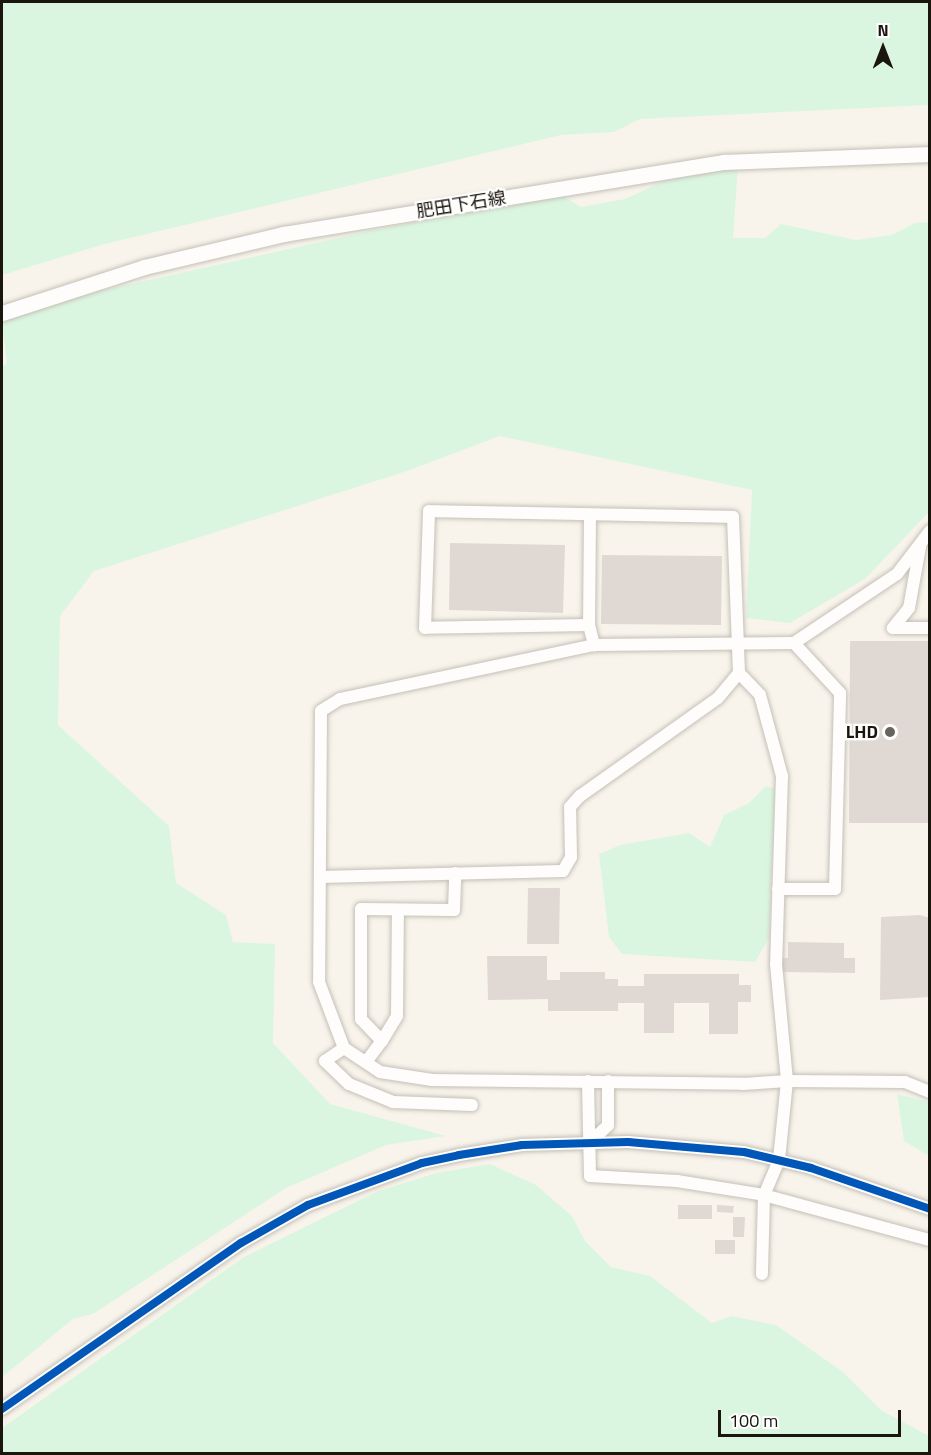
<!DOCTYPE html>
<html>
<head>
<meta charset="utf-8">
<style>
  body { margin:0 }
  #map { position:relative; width:931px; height:1455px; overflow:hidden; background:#f8f4ec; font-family:"Titillium Web","Noto Sans JP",sans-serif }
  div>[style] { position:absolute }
  .green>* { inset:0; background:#dbf6e0 }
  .building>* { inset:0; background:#e0d9d3 }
  .roads { filter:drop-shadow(0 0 2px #c4c0b7) drop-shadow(0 0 2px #c4c0b7) }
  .minor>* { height:12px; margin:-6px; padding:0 6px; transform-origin:6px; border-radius:6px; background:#fefdfc }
  .major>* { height:15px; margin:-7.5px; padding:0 7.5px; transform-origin:7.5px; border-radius:7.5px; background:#fefdfc }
  .cycleway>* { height:8px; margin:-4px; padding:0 4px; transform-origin:4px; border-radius:4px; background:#0057b8 }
  .dots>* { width:16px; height:16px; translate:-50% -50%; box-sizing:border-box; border:3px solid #fff; border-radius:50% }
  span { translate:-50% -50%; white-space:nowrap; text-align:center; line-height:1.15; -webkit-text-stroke:4.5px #fff; paint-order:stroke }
  .street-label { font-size:18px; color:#1a160d }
  .poi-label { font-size:18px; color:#1a160d; font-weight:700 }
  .right { translate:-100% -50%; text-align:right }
  .frame { position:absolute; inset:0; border:3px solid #1a160d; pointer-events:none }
  .north { position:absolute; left:853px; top:18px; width:60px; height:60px; -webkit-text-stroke:4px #fff; paint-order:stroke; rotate:0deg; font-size:16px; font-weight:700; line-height:24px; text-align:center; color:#1a160d }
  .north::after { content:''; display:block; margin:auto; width:21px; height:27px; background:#1a160d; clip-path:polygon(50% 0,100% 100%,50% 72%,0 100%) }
  .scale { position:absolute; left:718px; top:1410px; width:183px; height:27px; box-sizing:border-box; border:3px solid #1a160d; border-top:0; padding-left:8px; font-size:18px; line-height:21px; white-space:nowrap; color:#1a160d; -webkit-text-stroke:4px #fff; paint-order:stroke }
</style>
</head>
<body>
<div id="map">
  <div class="green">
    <div style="clip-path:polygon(2px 2px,929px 2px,929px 105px,640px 119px,614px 132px,561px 135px,105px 244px,2px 275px)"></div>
    <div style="clip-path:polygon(738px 166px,733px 238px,765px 238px,781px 224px,856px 240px,892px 235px,915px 223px,929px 222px,929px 512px,865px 579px,790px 623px,746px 618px,752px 490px,500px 436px,407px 471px,94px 571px,60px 616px,58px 725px,169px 826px,176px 883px,226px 915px,233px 942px,275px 944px,273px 1043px,330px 1104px,446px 1136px,386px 1145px,286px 1188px,93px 1314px,73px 1319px,2px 1377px,2px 366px,7px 364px,2px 322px,77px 296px,365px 232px,559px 194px,581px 207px,625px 199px,683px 172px)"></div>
    <div style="clip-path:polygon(766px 786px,775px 789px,769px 938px,755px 962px,622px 954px,609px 937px,599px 854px,620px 845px,689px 833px,710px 847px,724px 815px,749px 803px)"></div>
    <div style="clip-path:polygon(897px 1094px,929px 1102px,929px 1156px,904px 1141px)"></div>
    <div style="clip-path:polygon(490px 1164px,536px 1185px,572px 1216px,585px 1241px,611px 1267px,650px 1276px,712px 1323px,731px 1316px,776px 1325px,843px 1372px,881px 1410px,929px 1436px,929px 1453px,2px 1453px,2px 1428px,244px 1257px,376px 1192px,436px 1173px)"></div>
  </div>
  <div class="building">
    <div style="clip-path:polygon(450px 543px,565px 545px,563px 613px,449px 610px)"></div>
    <div style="clip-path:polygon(602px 555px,722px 556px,721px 625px,601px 624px)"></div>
    <div style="clip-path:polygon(850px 641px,930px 641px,930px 823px,849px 823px)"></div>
    <div style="clip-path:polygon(528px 888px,560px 888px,559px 944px,527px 944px)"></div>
    <div style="clip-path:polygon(920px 915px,930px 918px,930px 997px,880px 1000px,881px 917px)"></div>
    <div style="clip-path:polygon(788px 942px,844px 943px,844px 958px,855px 958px,855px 973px,779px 972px,779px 958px,788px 958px)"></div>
    <div style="clip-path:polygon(487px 956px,547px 956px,547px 980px,560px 980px,560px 972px,605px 972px,605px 979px,618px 979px,618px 986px,644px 986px,644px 974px,739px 974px,739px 985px,751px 985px,751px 1002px,738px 1002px,738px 1034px,709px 1034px,709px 1003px,674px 1003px,674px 1033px,644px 1033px,644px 1003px,618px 1003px,618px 1011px,548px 1011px,548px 999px,488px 1000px)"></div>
    <div style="clip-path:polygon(678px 1205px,712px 1205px,712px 1219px,678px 1219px)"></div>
    <div style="clip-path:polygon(717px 1205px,734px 1206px,733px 1213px,717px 1212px)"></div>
    <div style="clip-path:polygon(733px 1217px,745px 1217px,744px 1237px,733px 1237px)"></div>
    <div style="clip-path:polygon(715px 1240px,735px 1240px,735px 1254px,715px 1254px)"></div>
  </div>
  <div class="roads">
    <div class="minor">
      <div style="left:590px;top:515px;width:110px;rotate:90.5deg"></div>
      <div style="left:589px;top:625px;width:21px;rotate:76deg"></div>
      <div style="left:930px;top:531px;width:54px;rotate:127.5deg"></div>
      <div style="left:897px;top:574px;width:124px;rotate:146.2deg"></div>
      <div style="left:794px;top:643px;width:200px;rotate:179.4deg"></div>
      <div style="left:594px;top:645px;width:260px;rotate:168deg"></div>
      <div style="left:340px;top:699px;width:22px;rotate:148deg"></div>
      <div style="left:321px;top:711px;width:271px;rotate:90.4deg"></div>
      <div style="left:319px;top:982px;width:71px;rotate:69.3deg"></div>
      <div style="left:344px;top:1048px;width:43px;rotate:33.7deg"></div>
      <div style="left:380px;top:1072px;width:53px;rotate:8.7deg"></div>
      <div style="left:432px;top:1080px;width:311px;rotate:0.7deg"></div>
      <div style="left:743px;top:1084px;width:44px;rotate:-3.9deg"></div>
      <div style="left:787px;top:1081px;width:118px;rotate:0.5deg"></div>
      <div style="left:905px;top:1082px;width:27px;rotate:22deg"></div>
      <div style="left:920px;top:547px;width:62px;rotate:100.2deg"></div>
      <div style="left:909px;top:608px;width:26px;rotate:129deg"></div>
      <div style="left:893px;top:628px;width:37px"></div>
      <div style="left:589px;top:625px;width:164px;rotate:179deg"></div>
      <div style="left:425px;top:628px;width:117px;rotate:-88deg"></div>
      <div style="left:429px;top:511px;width:304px;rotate:1.1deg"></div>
      <div style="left:733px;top:517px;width:156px;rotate:87.8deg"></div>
      <div style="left:739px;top:673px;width:30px;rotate:46deg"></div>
      <div style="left:760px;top:695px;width:84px;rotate:74.8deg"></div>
      <div style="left:782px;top:776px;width:188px;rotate:91.8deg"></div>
      <div style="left:776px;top:964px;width:118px;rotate:84.6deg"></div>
      <div style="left:787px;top:1081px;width:79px;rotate:95.8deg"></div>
      <div style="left:779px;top:1160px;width:38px;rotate:113deg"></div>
      <div style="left:764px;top:1195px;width:79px;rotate:91.5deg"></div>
      <div style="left:320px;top:877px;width:243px;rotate:-1.4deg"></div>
      <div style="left:563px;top:871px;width:16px;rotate:-60deg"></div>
      <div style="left:571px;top:857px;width:50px;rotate:-91.1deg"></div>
      <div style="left:570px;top:807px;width:15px;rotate:-48deg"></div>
      <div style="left:580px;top:796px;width:169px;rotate:-35.4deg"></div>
      <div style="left:718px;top:698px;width:33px;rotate:-50deg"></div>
      <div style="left:778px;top:889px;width:57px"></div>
      <div style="left:835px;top:889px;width:196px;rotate:-88.5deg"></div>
      <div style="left:840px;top:693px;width:68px;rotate:-132.6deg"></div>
      <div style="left:382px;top:1041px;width:29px;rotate:-59deg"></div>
      <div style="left:397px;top:1016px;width:106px;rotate:-89.5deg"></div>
      <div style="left:344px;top:1048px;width:23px;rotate:146deg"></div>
      <div style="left:325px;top:1061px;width:33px;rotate:44deg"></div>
      <div style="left:349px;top:1084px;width:48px;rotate:22.2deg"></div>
      <div style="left:393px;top:1102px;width:79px;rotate:2.2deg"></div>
      <div style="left:366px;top:1062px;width:26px;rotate:-53deg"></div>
      <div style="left:382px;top:1041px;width:30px;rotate:-134deg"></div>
      <div style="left:361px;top:1019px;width:110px;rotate:-90deg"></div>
      <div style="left:361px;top:909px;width:93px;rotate:0.6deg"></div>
      <div style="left:454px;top:910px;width:37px;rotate:-88deg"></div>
      <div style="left:588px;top:1081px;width:95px;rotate:88.8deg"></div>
      <div style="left:590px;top:1176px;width:87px;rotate:3.3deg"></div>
      <div style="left:677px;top:1181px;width:88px;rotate:9.1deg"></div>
      <div style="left:764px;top:1195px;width:172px;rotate:15.2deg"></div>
      <div style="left:589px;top:1143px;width:26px;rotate:-43deg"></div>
      <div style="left:608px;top:1125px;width:44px;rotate:-90deg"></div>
      <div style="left:2px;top:1409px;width:291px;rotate:-34.8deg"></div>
      <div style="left:241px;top:1243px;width:77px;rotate:-29.6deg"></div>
      <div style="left:308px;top:1205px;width:121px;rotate:-20.2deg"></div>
      <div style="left:422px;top:1163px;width:38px;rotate:-12deg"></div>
      <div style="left:459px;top:1155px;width:64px;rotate:-9deg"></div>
      <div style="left:522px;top:1145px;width:106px;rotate:-1.6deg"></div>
      <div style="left:628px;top:1142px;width:116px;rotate:4.9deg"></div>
      <div style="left:744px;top:1152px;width:69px;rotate:13.4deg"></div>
      <div style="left:811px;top:1168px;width:126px;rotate:19deg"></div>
    </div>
    <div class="major">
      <div style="left:2px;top:313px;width:149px;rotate:-17.9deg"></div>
      <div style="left:144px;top:267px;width:144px;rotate:-13.3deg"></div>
      <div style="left:284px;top:234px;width:446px;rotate:-9.3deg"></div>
      <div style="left:724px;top:162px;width:206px;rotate:-2.2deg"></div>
    </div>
  </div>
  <div class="cycleway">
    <div style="left:2px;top:1409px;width:291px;rotate:-34.8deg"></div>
    <div style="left:241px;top:1243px;width:77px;rotate:-29.6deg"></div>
    <div style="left:308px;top:1205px;width:121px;rotate:-20.2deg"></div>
    <div style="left:422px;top:1163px;width:38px;rotate:-12deg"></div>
    <div style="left:459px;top:1155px;width:64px;rotate:-9deg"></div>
    <div style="left:522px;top:1145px;width:106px;rotate:-1.6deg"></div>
    <div style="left:628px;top:1142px;width:116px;rotate:4.9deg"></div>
    <div style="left:744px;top:1152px;width:69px;rotate:13.4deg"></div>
    <div style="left:811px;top:1168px;width:126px;rotate:19deg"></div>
  </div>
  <div class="dots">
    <div style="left:890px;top:732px;background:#68645b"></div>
  </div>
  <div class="street-label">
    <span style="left:461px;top:205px;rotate:-9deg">肥田下石線</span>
  </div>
  <div class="poi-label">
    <span class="right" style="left:878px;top:732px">LHD</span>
  </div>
  <div class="frame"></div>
  <div class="north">N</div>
  <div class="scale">100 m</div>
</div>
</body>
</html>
